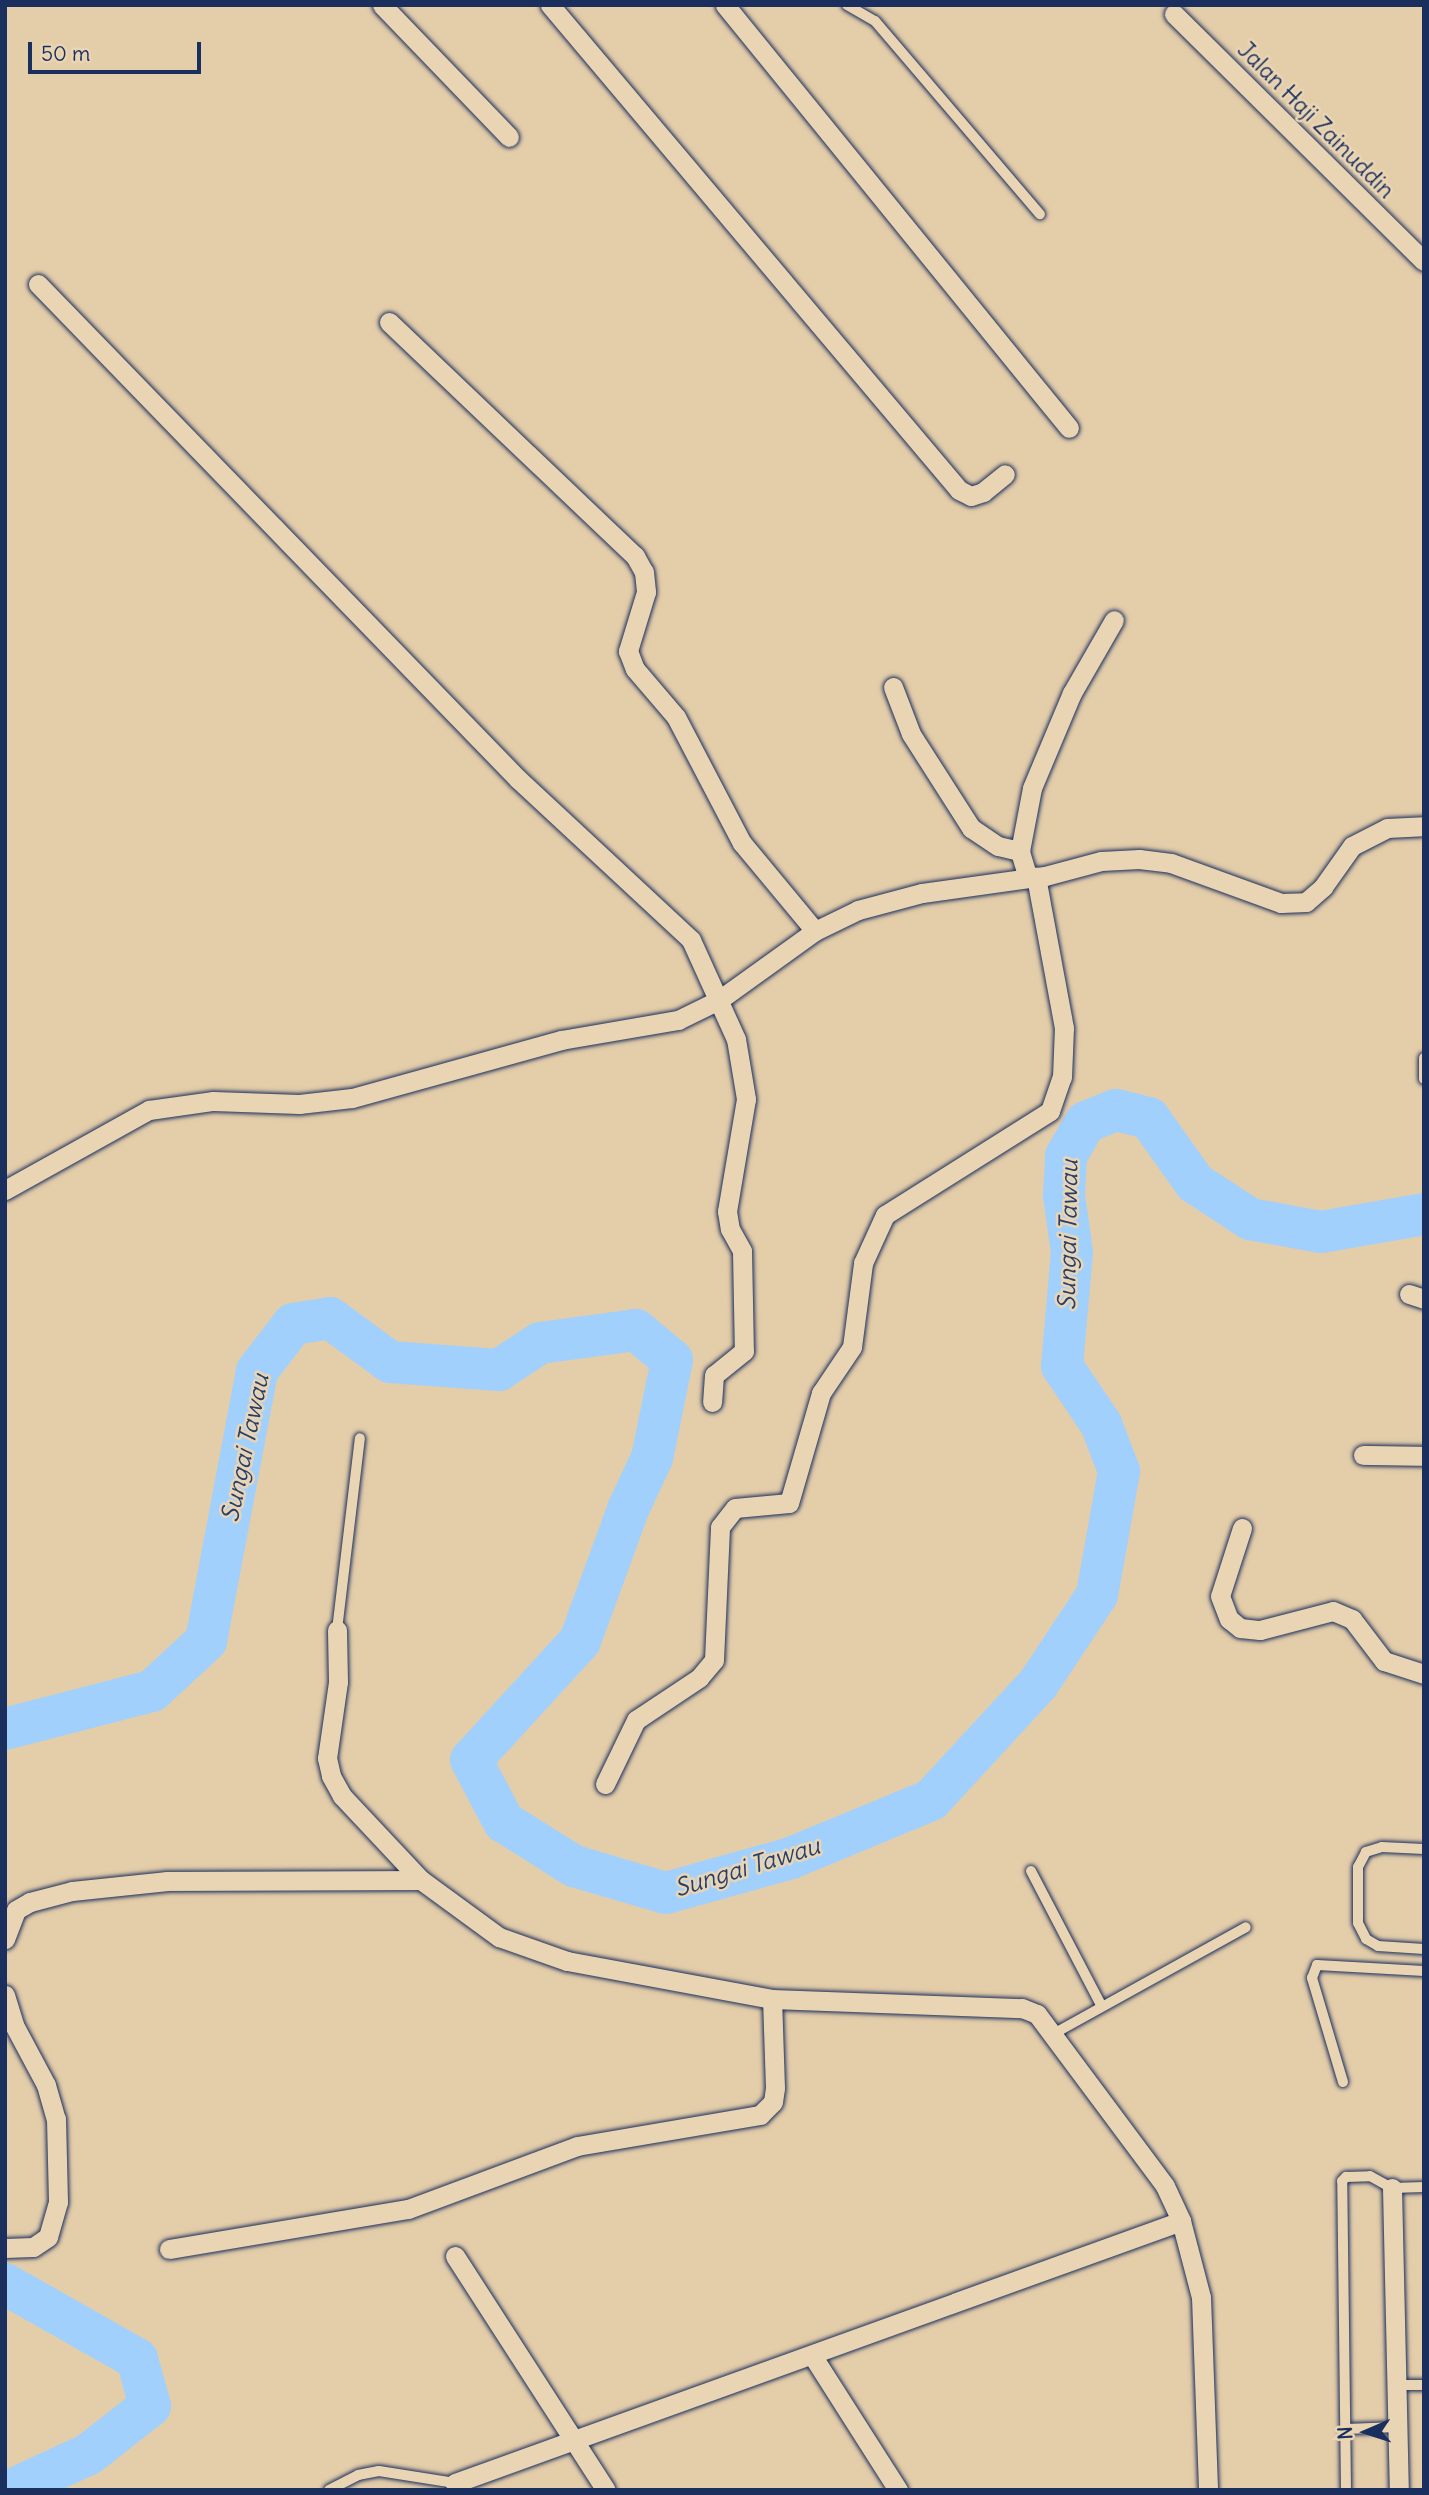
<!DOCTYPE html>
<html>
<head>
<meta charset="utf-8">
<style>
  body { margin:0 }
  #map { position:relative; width:1429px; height:2495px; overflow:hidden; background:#e4cda9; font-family:Delius,sans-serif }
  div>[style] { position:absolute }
  .river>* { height:42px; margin:-21px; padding:0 21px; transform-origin:21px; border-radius:21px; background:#a2d0fd }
  .roads { filter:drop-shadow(0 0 2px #1b2f5e) drop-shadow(0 0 2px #1b2f5e) }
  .service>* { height:10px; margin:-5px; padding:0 5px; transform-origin:5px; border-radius:5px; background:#e9d5b3 }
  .minor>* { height:19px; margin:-9.5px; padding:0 9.5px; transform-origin:9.5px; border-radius:9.5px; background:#e9d5b3 }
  span { translate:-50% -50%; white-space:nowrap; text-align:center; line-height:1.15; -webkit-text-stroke:5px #e9d5b3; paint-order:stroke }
  .street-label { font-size:23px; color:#1b2f5e }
  .water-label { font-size:24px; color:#283f6e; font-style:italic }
  .frame { position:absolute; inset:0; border:7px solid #1b2f5e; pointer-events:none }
  .north { position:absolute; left:1331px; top:2397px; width:70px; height:70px; -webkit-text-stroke:5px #e9d5b3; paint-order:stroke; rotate:267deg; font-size:19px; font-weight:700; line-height:28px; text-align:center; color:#1b2f5e }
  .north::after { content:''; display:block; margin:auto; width:24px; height:32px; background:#1b2f5e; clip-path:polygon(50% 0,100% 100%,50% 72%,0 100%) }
  .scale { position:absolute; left:28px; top:42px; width:173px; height:32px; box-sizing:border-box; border:4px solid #1b2f5e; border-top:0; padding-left:9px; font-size:21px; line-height:24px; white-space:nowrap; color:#1b2f5e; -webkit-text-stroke:5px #e9d5b3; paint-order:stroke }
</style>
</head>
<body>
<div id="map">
  <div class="river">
    <div style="left:5px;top:1729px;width:152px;rotate:-14.5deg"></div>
    <div style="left:152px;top:1691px;width:74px;rotate:-42.8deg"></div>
    <div style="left:206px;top:1641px;width:275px;rotate:-79.3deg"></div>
    <div style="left:257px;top:1371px;width:59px;rotate:-52.5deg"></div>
    <div style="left:293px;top:1324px;width:37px;rotate:-9deg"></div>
    <div style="left:330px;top:1318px;width:74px;rotate:36.3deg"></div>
    <div style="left:390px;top:1362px;width:109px;rotate:4.2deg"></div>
    <div style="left:499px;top:1370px;width:49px;rotate:-33.4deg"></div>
    <div style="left:540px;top:1343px;width:97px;rotate:-7.7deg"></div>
    <div style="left:636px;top:1330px;width:47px;rotate:39.8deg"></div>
    <div style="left:672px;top:1360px;width:100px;rotate:101.5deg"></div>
    <div style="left:652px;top:1458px;width:54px;rotate:115.1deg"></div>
    <div style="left:629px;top:1507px;width:143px;rotate:110.1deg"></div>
    <div style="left:580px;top:1641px;width:161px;rotate:132.5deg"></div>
    <div style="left:471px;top:1760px;width:70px;rotate:62deg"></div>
    <div style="left:504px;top:1822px;width:83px;rotate:32.2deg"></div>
    <div style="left:574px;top:1866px;width:96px;rotate:16.4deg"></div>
    <div style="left:666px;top:1893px;width:130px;rotate:-15.6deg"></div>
    <div style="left:791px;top:1858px;width:152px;rotate:-22.5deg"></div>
    <div style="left:931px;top:1800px;width:158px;rotate:-47.3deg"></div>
    <div style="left:1038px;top:1684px;width:107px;rotate:-56.5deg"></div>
    <div style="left:1097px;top:1595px;width:126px;rotate:-79.9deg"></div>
    <div style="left:1119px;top:1471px;width:50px;rotate:-111deg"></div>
    <div style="left:1101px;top:1424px;width:70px;rotate:-123.9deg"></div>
    <div style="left:1062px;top:1366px;width:114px;rotate:-85deg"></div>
    <div style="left:1072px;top:1252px;width:57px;rotate:-98.1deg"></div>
    <div style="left:1064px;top:1196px;width:40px;rotate:-87.1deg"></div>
    <div style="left:1066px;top:1156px;width:39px;rotate:-60deg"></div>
    <div style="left:1086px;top:1122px;width:32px;rotate:-22deg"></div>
    <div style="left:1116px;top:1110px;width:34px;rotate:14deg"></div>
    <div style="left:1149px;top:1118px;width:80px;rotate:54.7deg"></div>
    <div style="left:1195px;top:1183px;width:66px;rotate:33.2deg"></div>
    <div style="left:1250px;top:1219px;width:72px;rotate:10.4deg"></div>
    <div style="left:1321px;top:1232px;width:105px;rotate:-9.9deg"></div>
    <div style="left:5px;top:2284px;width:152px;rotate:29.6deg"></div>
    <div style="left:137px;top:2359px;width:49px;rotate:74.5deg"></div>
    <div style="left:150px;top:2406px;width:78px;rotate:141.8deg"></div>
    <div style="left:89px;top:2454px;width:86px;rotate:155.2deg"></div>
  </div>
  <div class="roads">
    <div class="service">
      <div style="left:847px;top:5px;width:32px;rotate:30deg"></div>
      <div style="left:875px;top:21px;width:254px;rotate:49.5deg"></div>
      <div style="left:1424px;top:1058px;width:21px;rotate:90deg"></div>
      <div style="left:337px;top:1630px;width:193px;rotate:-83.2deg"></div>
      <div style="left:1424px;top:1849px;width:42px;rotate:-177.3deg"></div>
      <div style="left:1382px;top:1847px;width:17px;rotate:163deg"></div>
      <div style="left:1366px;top:1852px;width:17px;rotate:118deg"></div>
      <div style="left:1358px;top:1867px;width:56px;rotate:90deg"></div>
      <div style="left:1358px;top:1923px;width:18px;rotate:63deg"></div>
      <div style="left:1366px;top:1939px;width:14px;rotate:30deg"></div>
      <div style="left:1378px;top:1946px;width:46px;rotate:3.7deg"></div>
      <div style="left:1031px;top:1871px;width:151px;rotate:62.4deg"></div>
      <div style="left:1055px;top:2033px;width:218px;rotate:-29deg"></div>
      <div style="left:1343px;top:2082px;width:109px;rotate:-106.6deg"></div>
      <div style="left:1312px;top:1978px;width:14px;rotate:-69deg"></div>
      <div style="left:1317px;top:1965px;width:107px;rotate:3.2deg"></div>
      <div style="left:1397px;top:2385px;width:27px"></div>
      <div style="left:1346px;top:2429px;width:52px;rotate:-2.2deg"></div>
      <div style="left:329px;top:2490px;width:33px;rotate:-27deg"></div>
      <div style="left:358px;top:2475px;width:21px;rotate:-11deg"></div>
      <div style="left:379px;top:2471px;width:77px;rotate:9deg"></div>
      <div style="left:1346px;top:2490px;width:309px;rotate:-90.7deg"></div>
      <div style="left:1342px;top:2181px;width:6px;rotate:-45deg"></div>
      <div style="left:1346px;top:2177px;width:24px;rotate:-2deg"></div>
      <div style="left:1370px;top:2176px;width:25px;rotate:29deg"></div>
      <div style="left:1392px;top:2188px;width:32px;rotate:-2deg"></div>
    </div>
    <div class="minor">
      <div style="left:382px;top:5px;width:183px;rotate:46.1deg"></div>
      <div style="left:550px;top:5px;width:634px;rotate:49.86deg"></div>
      <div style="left:959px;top:490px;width:13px;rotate:27deg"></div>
      <div style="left:971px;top:496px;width:13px;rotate:-18deg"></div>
      <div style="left:983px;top:492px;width:28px;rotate:-39deg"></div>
      <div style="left:725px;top:5px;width:545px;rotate:50.88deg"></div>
      <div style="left:1174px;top:14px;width:351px;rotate:44.7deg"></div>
      <div style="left:38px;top:284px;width:690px;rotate:45.88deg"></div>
      <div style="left:518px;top:779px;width:236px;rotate:42.9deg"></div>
      <div style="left:691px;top:940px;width:109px;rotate:65.6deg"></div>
      <div style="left:736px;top:1039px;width:61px;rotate:80.5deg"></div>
      <div style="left:746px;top:1099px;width:114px;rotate:99.6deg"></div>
      <div style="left:727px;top:1211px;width:18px;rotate:81deg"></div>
      <div style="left:730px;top:1229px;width:25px;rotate:61deg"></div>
      <div style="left:742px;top:1251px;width:100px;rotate:88.9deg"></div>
      <div style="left:744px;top:1351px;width:38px;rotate:141deg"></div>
      <div style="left:714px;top:1375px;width:27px;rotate:94deg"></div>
      <div style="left:389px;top:322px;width:340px;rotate:43.6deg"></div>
      <div style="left:635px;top:556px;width:18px;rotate:61deg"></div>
      <div style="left:644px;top:572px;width:20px;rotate:84deg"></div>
      <div style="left:646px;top:592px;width:62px;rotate:107deg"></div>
      <div style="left:628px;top:651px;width:19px;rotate:69deg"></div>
      <div style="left:635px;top:669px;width:63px;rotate:49.5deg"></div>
      <div style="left:676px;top:717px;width:142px;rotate:62.4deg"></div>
      <div style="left:742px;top:843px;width:114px;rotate:50.3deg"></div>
      <div style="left:893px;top:687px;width:50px;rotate:69deg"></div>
      <div style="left:911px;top:734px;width:112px;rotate:57.4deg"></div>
      <div style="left:971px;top:828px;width:32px;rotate:34deg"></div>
      <div style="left:998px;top:846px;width:23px;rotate:13deg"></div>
      <div style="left:1028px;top:878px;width:28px;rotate:-107deg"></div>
      <div style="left:1020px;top:851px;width:64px;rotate:-79.2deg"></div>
      <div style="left:1032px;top:788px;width:103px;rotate:-67.2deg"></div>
      <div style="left:1072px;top:693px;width:84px;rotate:-60.1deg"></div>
      <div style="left:5px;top:1190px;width:165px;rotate:-29.1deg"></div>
      <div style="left:149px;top:1110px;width:65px;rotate:-8deg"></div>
      <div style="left:213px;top:1101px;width:86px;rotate:2deg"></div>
      <div style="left:299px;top:1104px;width:53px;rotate:-6.5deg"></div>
      <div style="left:352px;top:1098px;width:217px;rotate:-15.5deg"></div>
      <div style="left:561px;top:1040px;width:119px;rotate:-9.7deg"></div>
      <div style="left:678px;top:1020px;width:46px;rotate:-26deg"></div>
      <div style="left:719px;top:1000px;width:118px;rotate:-35.7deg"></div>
      <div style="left:815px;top:931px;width:48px;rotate:-26deg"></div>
      <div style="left:858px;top:910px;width:66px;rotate:-14.9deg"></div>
      <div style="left:922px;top:893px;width:124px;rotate:-7.9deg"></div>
      <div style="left:1045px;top:876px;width:58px;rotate:-15deg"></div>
      <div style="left:1101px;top:861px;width:38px;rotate:-3deg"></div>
      <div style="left:1139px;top:859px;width:32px;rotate:7deg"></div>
      <div style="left:1171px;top:863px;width:117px;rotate:20deg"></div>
      <div style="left:1281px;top:903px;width:25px;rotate:-2deg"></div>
      <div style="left:1306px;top:902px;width:23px;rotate:-41deg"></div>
      <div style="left:1323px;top:887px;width:50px;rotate:-54.7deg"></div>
      <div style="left:1352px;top:846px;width:39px;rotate:-27deg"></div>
      <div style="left:1387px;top:828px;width:37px;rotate:-3deg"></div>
      <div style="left:1409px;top:1294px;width:16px;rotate:18deg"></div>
      <div style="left:1363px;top:1455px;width:61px;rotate:0.9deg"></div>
      <div style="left:1242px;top:1528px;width:71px;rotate:107.9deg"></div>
      <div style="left:1220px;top:1596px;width:25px;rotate:69deg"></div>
      <div style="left:1229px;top:1619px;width:14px;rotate:39deg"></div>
      <div style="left:1240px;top:1628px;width:20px;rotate:6deg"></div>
      <div style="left:1260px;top:1630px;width:75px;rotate:-14.6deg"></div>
      <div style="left:1333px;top:1611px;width:21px;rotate:23deg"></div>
      <div style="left:1352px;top:1619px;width:53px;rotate:52.7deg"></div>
      <div style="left:1384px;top:1661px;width:42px;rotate:18deg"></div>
      <div style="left:337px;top:1630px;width:52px;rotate:88.9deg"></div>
      <div style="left:338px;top:1682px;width:77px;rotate:98.2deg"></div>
      <div style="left:327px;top:1758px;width:18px;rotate:77deg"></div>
      <div style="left:331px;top:1776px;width:23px;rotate:61deg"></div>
      <div style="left:342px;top:1796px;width:115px;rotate:46.8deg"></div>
      <div style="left:421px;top:1880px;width:97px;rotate:36.2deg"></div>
      <div style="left:499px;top:1937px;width:72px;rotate:19.4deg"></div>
      <div style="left:567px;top:1961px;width:208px;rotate:10.5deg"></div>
      <div style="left:772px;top:1999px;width:250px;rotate:2.1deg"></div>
      <div style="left:1022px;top:2008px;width:16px;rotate:22deg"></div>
      <div style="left:1037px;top:2014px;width:214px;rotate:53.3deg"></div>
      <div style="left:1165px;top:2186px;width:38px;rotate:65deg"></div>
      <div style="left:1181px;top:2221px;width:79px;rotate:75.3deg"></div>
      <div style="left:1201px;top:2297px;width:193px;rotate:87.9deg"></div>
      <div style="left:605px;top:1784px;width:71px;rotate:-64.2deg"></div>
      <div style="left:636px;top:1720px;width:76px;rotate:-33.7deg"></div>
      <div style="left:699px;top:1678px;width:23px;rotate:-50deg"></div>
      <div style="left:714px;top:1660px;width:133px;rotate:-87.4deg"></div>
      <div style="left:720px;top:1527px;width:24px;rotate:-52deg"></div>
      <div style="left:735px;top:1508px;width:54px;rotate:-5.3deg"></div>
      <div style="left:789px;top:1503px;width:115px;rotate:-73.8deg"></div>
      <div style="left:821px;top:1393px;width:55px;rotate:-56deg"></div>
      <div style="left:852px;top:1347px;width:85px;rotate:-82.5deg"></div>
      <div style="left:863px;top:1263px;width:53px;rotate:-65.4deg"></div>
      <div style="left:885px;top:1215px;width:195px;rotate:-32.2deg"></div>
      <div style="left:1050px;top:1111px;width:36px;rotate:-71deg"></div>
      <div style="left:1062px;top:1077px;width:49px;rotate:-87.7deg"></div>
      <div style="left:1064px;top:1028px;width:154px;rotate:-100.5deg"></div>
      <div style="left:5px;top:1939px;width:31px;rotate:-69deg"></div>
      <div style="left:16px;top:1910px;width:16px;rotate:-30deg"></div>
      <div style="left:30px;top:1902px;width:43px;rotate:-14.7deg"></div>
      <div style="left:72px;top:1891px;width:96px;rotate:-6deg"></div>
      <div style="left:167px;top:1881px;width:254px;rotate:-0.2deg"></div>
      <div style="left:5px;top:1995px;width:31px;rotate:73deg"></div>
      <div style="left:14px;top:2025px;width:68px;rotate:61.9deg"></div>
      <div style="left:46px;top:2085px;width:35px;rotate:74deg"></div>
      <div style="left:56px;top:2119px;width:83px;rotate:88.6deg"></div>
      <div style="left:58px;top:2202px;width:36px;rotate:106deg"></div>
      <div style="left:48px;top:2237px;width:18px;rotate:146deg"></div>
      <div style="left:33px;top:2247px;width:28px;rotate:178deg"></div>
      <div style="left:1392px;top:2188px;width:302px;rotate:88.7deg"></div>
      <div style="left:169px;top:2249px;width:242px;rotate:-9.5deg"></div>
      <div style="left:408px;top:2209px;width:180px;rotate:-20.4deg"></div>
      <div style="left:577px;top:2146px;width:186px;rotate:-9.6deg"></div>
      <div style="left:760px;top:2115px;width:18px;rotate:-45deg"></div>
      <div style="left:773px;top:2102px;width:14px;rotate:-82deg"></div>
      <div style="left:775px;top:2088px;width:89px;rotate:-91.9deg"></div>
      <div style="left:455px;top:2256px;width:278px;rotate:57.2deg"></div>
      <div style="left:812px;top:2355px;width:160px;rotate:57.5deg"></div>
      <div style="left:457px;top:2490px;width:7px;rotate:-106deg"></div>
      <div style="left:455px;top:2483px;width:772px;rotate:-19.84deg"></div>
    </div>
  </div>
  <div class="street-label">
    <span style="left:1316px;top:120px;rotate:45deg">Jalan Haji Zainuddin</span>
  </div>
  <div class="water-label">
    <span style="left:1068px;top:1235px;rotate:-89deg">Sungai Tawau</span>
    <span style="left:245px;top:1448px;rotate:-78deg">Sungai Tawau</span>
    <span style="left:747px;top:1867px;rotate:-17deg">Sungai Tawau</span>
  </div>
  <div class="frame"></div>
  <div class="north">N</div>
  <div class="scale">50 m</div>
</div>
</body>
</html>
